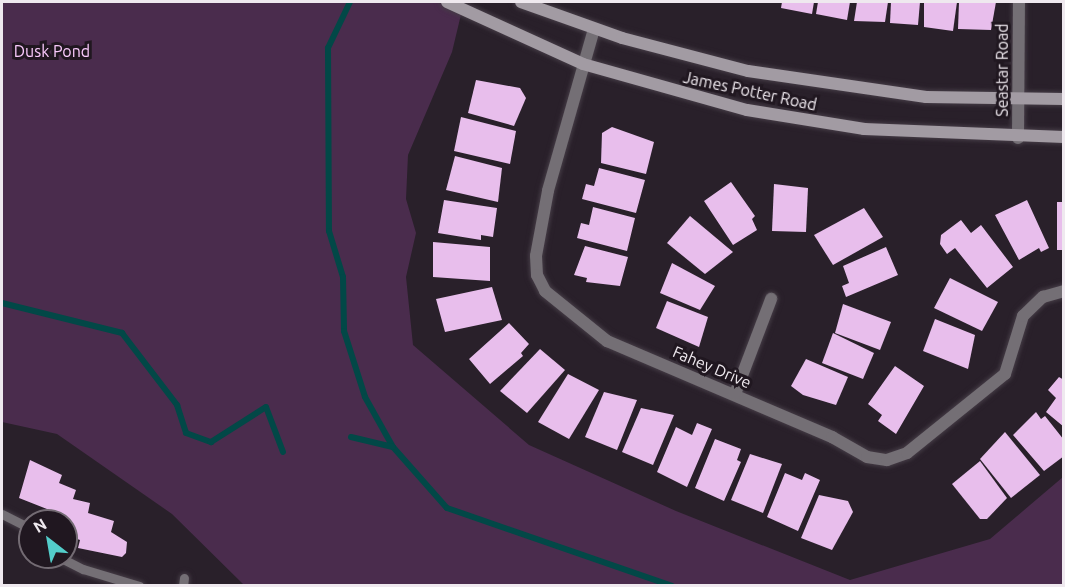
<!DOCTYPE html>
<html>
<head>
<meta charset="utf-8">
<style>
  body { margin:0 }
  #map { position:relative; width:1065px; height:587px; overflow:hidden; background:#29202a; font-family:Ubuntu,sans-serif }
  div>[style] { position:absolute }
  .green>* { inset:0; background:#4a2c4d }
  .stream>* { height:6px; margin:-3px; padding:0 3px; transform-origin:3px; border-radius:3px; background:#024847 }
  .building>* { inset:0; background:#e8beec }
  .roads { filter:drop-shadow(0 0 2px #453c46) drop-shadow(0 0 2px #453c46) }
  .lane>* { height:9px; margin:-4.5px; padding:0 4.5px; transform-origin:4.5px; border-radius:4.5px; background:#746f75 }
  .street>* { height:12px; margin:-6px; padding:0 6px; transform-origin:6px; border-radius:6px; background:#746f75 }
  .secondary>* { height:12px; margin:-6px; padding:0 6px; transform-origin:6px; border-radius:6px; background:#a29ba3 }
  span { translate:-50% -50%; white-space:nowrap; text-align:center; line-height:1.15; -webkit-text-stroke:6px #201720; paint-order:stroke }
  .park-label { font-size:16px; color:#facafd }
  .street-label { font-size:16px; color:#efe9ef }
  .frame { position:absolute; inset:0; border:3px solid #efe9ef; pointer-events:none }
  .north { position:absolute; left:18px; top:509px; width:60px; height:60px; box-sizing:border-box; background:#201720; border:2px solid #736b73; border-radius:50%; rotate:329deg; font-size:16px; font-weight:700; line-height:24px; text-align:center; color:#efe9ef }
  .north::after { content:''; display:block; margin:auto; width:21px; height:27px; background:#53cdca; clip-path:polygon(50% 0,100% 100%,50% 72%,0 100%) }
</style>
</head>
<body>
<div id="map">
  <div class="green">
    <div style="clip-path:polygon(2px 2px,464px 2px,452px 52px,408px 155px,406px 199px,416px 233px,406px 277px,413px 345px,529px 445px,676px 511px,850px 580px,990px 539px,1063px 477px,1063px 585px,244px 585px,172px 514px,57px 434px,2px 422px)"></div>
  </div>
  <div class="stream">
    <div style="left:350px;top:2px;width:51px;rotate:115.6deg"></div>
    <div style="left:328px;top:48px;width:183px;rotate:89.7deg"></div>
    <div style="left:329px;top:231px;width:48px;rotate:73.1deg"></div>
    <div style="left:343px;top:277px;width:54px;rotate:88.9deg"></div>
    <div style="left:344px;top:331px;width:69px;rotate:72.3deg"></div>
    <div style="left:365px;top:397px;width:57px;rotate:60.8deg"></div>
    <div style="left:393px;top:447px;width:81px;rotate:48.5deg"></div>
    <div style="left:447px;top:508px;width:238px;rotate:19.1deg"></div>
    <div style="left:2px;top:303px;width:124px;rotate:14deg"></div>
    <div style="left:122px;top:333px;width:91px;rotate:52.6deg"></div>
    <div style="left:177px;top:405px;width:29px;rotate:72deg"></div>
    <div style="left:186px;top:433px;width:27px;rotate:20deg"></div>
    <div style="left:211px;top:442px;width:65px;rotate:-32.5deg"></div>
    <div style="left:266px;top:407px;width:48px;rotate:69.3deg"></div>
    <div style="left:351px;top:437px;width:43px;rotate:13.4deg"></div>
  </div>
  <div class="building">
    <div style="clip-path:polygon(782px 2px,814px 2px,812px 14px,781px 8px)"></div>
    <div style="clip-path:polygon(818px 2px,850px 2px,847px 20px,816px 14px)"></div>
    <div style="clip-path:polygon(857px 2px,888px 2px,885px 22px,854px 21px)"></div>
    <div style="clip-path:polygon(891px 2px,920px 2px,918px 25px,890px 23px)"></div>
    <div style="clip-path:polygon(924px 2px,957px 2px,953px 31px,924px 27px)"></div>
    <div style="clip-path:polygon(959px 2px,996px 2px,991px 30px,958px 29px)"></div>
    <div style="clip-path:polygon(476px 80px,520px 88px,526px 98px,514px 126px,468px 113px)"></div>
    <div style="clip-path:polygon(461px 117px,516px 131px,510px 164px,454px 151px)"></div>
    <div style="clip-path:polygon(612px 127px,654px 142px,646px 174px,601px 163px,602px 133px)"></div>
    <div style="clip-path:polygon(455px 156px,502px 168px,498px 202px,446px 190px)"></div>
    <div style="clip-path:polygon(599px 168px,645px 180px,636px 213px,582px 199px,586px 184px,594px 186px)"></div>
    <div style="clip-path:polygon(731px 182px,755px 216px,752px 219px,757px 230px,733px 245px,704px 201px)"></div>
    <div style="clip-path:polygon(774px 184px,808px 188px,806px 232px,772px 231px)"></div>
    <div style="clip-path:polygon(444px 200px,497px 208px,493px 237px,481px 235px,481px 240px,438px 233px)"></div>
    <div style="clip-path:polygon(1027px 200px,1049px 248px,1041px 252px,1039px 248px,1019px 260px,995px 215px)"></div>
    <div style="clip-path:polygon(1057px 202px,1064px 202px,1064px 250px,1057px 250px)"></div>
    <div style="clip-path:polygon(593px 207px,635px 218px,627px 251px,577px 238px,581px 223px,589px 225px)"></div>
    <div style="clip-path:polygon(864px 208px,883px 237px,833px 265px,814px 235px)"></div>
    <div style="clip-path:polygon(690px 216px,733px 252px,705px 274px,667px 243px)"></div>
    <div style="clip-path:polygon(961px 220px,971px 233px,981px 225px,1013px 267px,987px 288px,955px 248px,947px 254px,940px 244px,941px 235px)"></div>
    <div style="clip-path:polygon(433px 242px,490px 247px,490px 281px,433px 277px)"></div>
    <div style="clip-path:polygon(585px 246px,628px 257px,620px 286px,586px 282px,587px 278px,574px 275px)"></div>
    <div style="clip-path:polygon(886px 247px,898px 275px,846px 297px,842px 286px,849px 283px,843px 266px)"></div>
    <div style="clip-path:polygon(672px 263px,715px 286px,700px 310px,660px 293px)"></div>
    <div style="clip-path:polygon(950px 278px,998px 302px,982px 331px,934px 308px)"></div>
    <div style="clip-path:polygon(492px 287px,502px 320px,445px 332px,436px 299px)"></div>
    <div style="clip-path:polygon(667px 301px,708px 317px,699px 347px,656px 328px)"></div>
    <div style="clip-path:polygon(843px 304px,891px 322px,880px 350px,835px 333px)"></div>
    <div style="clip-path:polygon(935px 319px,975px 335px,968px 369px,923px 351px)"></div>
    <div style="clip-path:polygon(509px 323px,529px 344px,521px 353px,523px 356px,490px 384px,469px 359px)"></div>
    <div style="clip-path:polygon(833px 333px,874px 353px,863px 379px,822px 363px)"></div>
    <div style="clip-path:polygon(540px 349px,565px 370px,527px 413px,500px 391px)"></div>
    <div style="clip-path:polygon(806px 359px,848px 377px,836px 405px,803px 395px,791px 386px)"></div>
    <div style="clip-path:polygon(895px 366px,924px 386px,896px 434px,878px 421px,882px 415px,868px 404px)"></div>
    <div style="clip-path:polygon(568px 374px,599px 390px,569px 439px,538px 422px)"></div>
    <div style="clip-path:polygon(1059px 377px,1064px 380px,1064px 427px,1046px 412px,1056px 398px,1048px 390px)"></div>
    <div style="clip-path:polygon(604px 392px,637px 400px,617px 450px,585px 437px)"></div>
    <div style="clip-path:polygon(641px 408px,674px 415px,653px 465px,622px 452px)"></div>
    <div style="clip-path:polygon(1036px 412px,1041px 419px,1045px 416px,1064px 440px,1064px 456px,1044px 471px,1013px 435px)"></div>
    <div style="clip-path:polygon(697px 423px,712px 429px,687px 487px,657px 472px,676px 427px,692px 435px)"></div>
    <div style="clip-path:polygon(1005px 432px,1040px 475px,1011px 498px,980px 459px)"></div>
    <div style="clip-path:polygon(715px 439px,741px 449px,737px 460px,741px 462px,724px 501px,695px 488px)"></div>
    <div style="clip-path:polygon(750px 454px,782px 464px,763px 513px,731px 500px)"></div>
    <div style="clip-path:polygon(30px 460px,62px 475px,59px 483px,76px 490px,73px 499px,90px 503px,88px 513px,114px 521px,111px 532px,127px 542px,126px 553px,122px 557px,78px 548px,80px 540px,66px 535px,66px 521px,48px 520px,52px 511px,19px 498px)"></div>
    <div style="clip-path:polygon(980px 461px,1007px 498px,987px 519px,980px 519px,952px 484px)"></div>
    <div style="clip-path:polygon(785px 473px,802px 480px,805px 473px,820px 480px,798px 531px,767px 517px)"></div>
    <div style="clip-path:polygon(819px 495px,848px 501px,853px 512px,832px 550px,801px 538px)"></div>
  </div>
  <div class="roads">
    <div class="lane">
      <div style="left:2px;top:514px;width:31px;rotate:27deg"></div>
      <div style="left:59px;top:557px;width:27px;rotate:27deg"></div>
      <div style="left:83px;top:569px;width:59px;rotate:16.9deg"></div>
      <div style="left:183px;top:586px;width:8px;rotate:-83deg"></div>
    </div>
    <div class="street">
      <div style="left:594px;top:29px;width:168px;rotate:105.9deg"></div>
      <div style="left:548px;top:191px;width:66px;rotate:100.5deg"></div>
      <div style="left:536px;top:256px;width:19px;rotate:87deg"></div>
      <div style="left:537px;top:275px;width:18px;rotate:63deg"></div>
      <div style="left:545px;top:291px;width:80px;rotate:38.9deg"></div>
      <div style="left:607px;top:341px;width:245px;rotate:23.1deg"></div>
      <div style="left:832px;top:437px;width:40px;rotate:29.7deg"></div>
      <div style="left:867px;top:457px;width:20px;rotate:9deg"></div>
      <div style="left:887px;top:460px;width:21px;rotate:-19deg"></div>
      <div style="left:907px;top:453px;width:126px;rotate:-38.9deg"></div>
      <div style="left:1005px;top:374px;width:61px;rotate:-72.8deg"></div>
      <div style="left:1023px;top:316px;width:28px;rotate:-44deg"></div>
      <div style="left:1043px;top:297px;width:22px;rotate:-16deg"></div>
      <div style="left:1018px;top:138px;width:136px;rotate:-89.6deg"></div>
      <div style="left:735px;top:394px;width:102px;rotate:-69.2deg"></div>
    </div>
    <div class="secondary">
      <div style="left:447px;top:2px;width:149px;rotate:24.5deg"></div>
      <div style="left:583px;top:64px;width:170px;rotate:15.7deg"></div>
      <div style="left:747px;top:110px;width:119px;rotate:9.2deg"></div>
      <div style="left:864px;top:129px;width:200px;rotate:2.3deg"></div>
      <div style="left:521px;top:2px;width:107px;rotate:19.6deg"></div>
      <div style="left:622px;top:38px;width:130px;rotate:14.7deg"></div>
      <div style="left:748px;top:71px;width:180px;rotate:8.3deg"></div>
      <div style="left:926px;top:97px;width:138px;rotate:0.8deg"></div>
    </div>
  </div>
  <div class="park-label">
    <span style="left:52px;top:51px">Dusk Pond</span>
  </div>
  <div class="street-label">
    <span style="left:1002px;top:70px;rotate:-90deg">Seastar Road</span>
    <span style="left:750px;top:91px;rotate:12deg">James Potter Road</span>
    <span style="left:712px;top:367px;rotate:23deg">Fahey Drive</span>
  </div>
  <div class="frame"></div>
  <div class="north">N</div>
</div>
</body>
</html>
